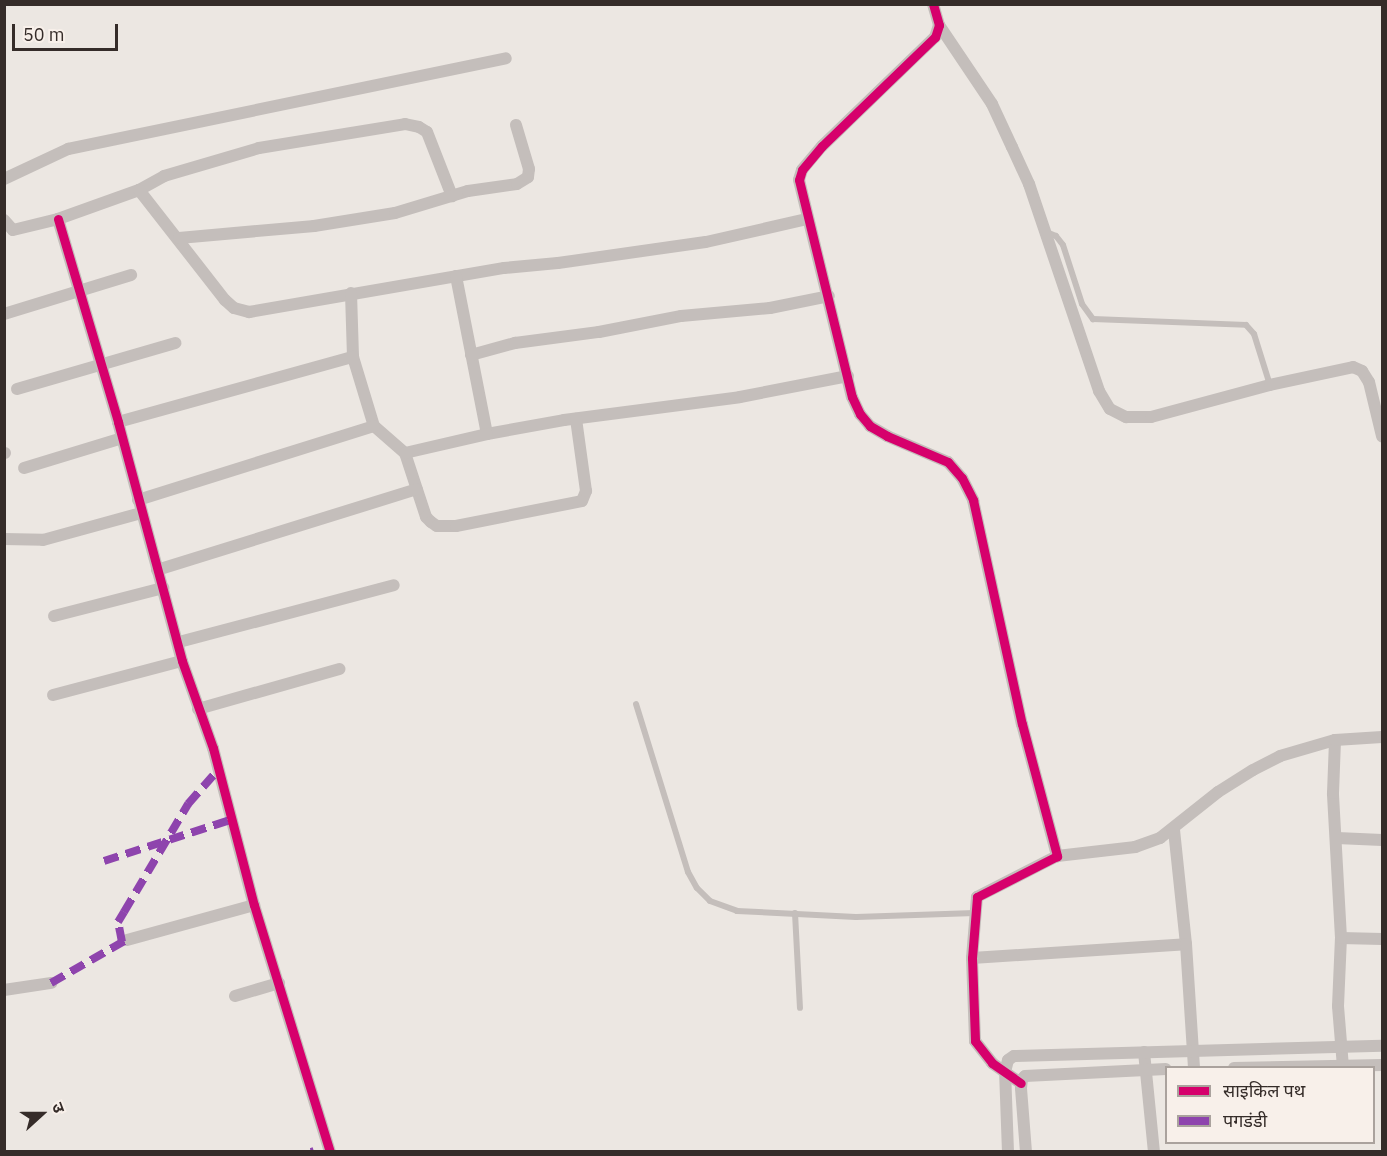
<!DOCTYPE html>
<html>
<head>
<meta charset="utf-8">
<style>
  body { margin:0 }
  #map { position:relative; width:1387px; height:1156px; overflow:hidden; background:#ece7e2; font-family:"IBM Plex Sans","Noto Sans Devanagari",sans-serif }
  div>[style] { position:absolute }
  .service>* { height:6px; margin:-3px; padding:0 3px; transform-origin:3px; border-radius:3px; background:#c4bebb }
  .minor>* { height:12px; margin:-6px; padding:0 6px; transform-origin:6px; border-radius:6px; background:#c4bebb }
  .quiet>* { height:8px; margin-top:-4px; transform-origin:0; background:repeating-linear-gradient(90deg,#8e44ad 0 15px,transparent 0 23px) }
  .cycleway>* { height:9px; margin:-4.5px; padding:0 4.5px; transform-origin:4.5px; border-radius:4.5px; background:#d6006c }
  span { translate:-50% -50%; white-space:nowrap; text-align:center; line-height:1.15; -webkit-text-stroke:6px #f8f0ea; paint-order:stroke }
  .frame { position:absolute; inset:0; border:6px solid #352c29; pointer-events:none }
  .legend { position:absolute; left:1165px; top:1066px; width:210px; height:78px; box-sizing:border-box; background:#f8f0ea; border:2px solid #aaa29d; margin:0; padding:8px 10px; list-style:none; font-size:18px; color:#352c29 }
  .legend li { display:flex; align-items:center; gap:12px; height:30px }
  .legend b { width:30px; border:2px solid #aaa29d }
  .north { position:absolute; left:12px; top:1084px; width:60px; height:60px; -webkit-text-stroke:4px #f8f0ea; paint-order:stroke; rotate:69deg; font-size:16px; font-weight:700; line-height:24px; text-align:center; color:#352c29 }
  .north::after { content:''; display:block; margin:auto; width:21px; height:27px; background:#352c29; clip-path:polygon(50% 0,100% 100%,50% 72%,0 100%) }
  .scale { position:absolute; left:12px; top:24px; width:106px; height:27px; box-sizing:border-box; border:3px solid #352c29; border-top:0; padding-left:8px; font-size:18px; line-height:21px; white-space:nowrap; color:#352c29; -webkit-text-stroke:4px #f8f0ea; paint-order:stroke }
</style>
</head>
<body>
<div id="map">
  <div class="service">
    <div style="left:1044px;top:231px;width:13px;rotate:23deg"></div>
    <div style="left:1056px;top:236px;width:11px;rotate:52deg"></div>
    <div style="left:1063px;top:245px;width:62px;rotate:72.1deg"></div>
    <div style="left:1082px;top:304px;width:19px;rotate:54deg"></div>
    <div style="left:1093px;top:319px;width:153px;rotate:2.2deg"></div>
    <div style="left:1246px;top:325px;width:12px;rotate:48deg"></div>
    <div style="left:1254px;top:334px;width:53px;rotate:72.6deg"></div>
    <div style="left:636px;top:704px;width:176px;rotate:72.8deg"></div>
    <div style="left:688px;top:872px;width:18px;rotate:61deg"></div>
    <div style="left:697px;top:888px;width:18px;rotate:45deg"></div>
    <div style="left:710px;top:901px;width:29px;rotate:20deg"></div>
    <div style="left:737px;top:911px;width:119px;rotate:2.9deg"></div>
    <div style="left:856px;top:917px;width:119px;rotate:-1.9deg"></div>
    <div style="left:795px;top:913px;width:95px;rotate:87deg"></div>
  </div>
  <div class="minor">
    <div style="left:933px;top:4px;width:22px;rotate:74deg"></div>
    <div style="left:939px;top:25px;width:13px;rotate:108deg"></div>
    <div style="left:935px;top:37px;width:157px;rotate:136deg"></div>
    <div style="left:822px;top:146px;width:31px;rotate:130deg"></div>
    <div style="left:802px;top:170px;width:10px;rotate:107deg"></div>
    <div style="left:799px;top:180px;width:223px;rotate:76.3deg"></div>
    <div style="left:852px;top:397px;width:19px;rotate:65deg"></div>
    <div style="left:860px;top:414px;width:16px;rotate:50deg"></div>
    <div style="left:870px;top:426px;width:20px;rotate:30deg"></div>
    <div style="left:887px;top:436px;width:66px;rotate:23.1deg"></div>
    <div style="left:948px;top:462px;width:21px;rotate:49deg"></div>
    <div style="left:962px;top:478px;width:25px;rotate:63deg"></div>
    <div style="left:973px;top:500px;width:229px;rotate:77.7deg"></div>
    <div style="left:1022px;top:724px;width:137px;rotate:75.1deg"></div>
    <div style="left:1057px;top:856px;width:90px;rotate:152.9deg"></div>
    <div style="left:977px;top:897px;width:61px;rotate:94.7deg"></div>
    <div style="left:972px;top:958px;width:83px;rotate:87.9deg"></div>
    <div style="left:975px;top:1041px;width:28px;rotate:52deg"></div>
    <div style="left:992px;top:1063px;width:35px;rotate:35deg"></div>
    <div style="left:939px;top:25px;width:95px;rotate:56.1deg"></div>
    <div style="left:992px;top:104px;width:47px;rotate:65.1deg"></div>
    <div style="left:1012px;top:147px;width:41px;rotate:65.3deg"></div>
    <div style="left:1029px;top:184px;width:219px;rotate:71.3deg"></div>
    <div style="left:1099px;top:391px;width:21px;rotate:59deg"></div>
    <div style="left:1110px;top:409px;width:18px;rotate:27deg"></div>
    <div style="left:1126px;top:417px;width:25px"></div>
    <div style="left:1151px;top:417px;width:123px;rotate:-15.1deg"></div>
    <div style="left:1270px;top:385px;width:85px;rotate:-12.2deg"></div>
    <div style="left:1353px;top:367px;width:10px;rotate:24deg"></div>
    <div style="left:1362px;top:371px;width:13px;rotate:58deg"></div>
    <div style="left:1369px;top:382px;width:56px;rotate:76.5deg"></div>
    <div style="left:4px;top:179px;width:71px;rotate:-25.1deg"></div>
    <div style="left:68px;top:149px;width:447px;rotate:-11.7deg"></div>
    <div style="left:139px;top:190px;width:29px;rotate:-29deg"></div>
    <div style="left:164px;top:176px;width:99px;rotate:-16.4deg"></div>
    <div style="left:259px;top:148px;width:148px;rotate:-9.3deg"></div>
    <div style="left:405px;top:124px;width:14px;rotate:12deg"></div>
    <div style="left:419px;top:127px;width:9px;rotate:32deg"></div>
    <div style="left:427px;top:132px;width:69px;rotate:68.7deg"></div>
    <div style="left:58px;top:219px;width:212px;rotate:73.5deg"></div>
    <div style="left:118px;top:422px;width:247px;rotate:75deg"></div>
    <div style="left:182px;top:661px;width:92px;rotate:70.4deg"></div>
    <div style="left:213px;top:748px;width:162px;rotate:75.4deg"></div>
    <div style="left:254px;top:905px;width:258px;rotate:72.9deg"></div>
    <div style="left:4px;top:220px;width:13px;rotate:48deg"></div>
    <div style="left:13px;top:230px;width:46px;rotate:-13.7deg"></div>
    <div style="left:58px;top:219px;width:86px;rotate:-19.7deg"></div>
    <div style="left:139px;top:190px;width:140px;rotate:52deg"></div>
    <div style="left:225px;top:300px;width:12px;rotate:42deg"></div>
    <div style="left:234px;top:308px;width:16px;rotate:15deg"></div>
    <div style="left:249px;top:312px;width:259px;rotate:-9.8deg"></div>
    <div style="left:504px;top:268px;width:54px;rotate:-5.3deg"></div>
    <div style="left:558px;top:263px;width:149px;rotate:-8.1deg"></div>
    <div style="left:706px;top:242px;width:104px;rotate:-12.8deg"></div>
    <div style="left:179px;top:238px;width:136px;rotate:-5.1deg"></div>
    <div style="left:314px;top:226px;width:82px;rotate:-9.1deg"></div>
    <div style="left:395px;top:213px;width:76px;rotate:-16.8deg"></div>
    <div style="left:468px;top:191px;width:49px;rotate:-8.1deg"></div>
    <div style="left:517px;top:184px;width:13px;rotate:-32deg"></div>
    <div style="left:528px;top:177px;width:8px;rotate:-83deg"></div>
    <div style="left:529px;top:169px;width:46px;rotate:-106.5deg"></div>
    <div style="left:456px;top:276px;width:161px;rotate:78.9deg"></div>
    <div style="left:487px;top:434px;width:78px;rotate:-10.3deg"></div>
    <div style="left:564px;top:420px;width:177px;rotate:-7.4deg"></div>
    <div style="left:740px;top:397px;width:110px;rotate:-11deg"></div>
    <div style="left:351px;top:293px;width:64px;rotate:88.2deg"></div>
    <div style="left:353px;top:357px;width:72px;rotate:73.1deg"></div>
    <div style="left:374px;top:426px;width:41px;rotate:41.1deg"></div>
    <div style="left:405px;top:453px;width:67px;rotate:71.8deg"></div>
    <div style="left:426px;top:517px;width:7px;rotate:45deg"></div>
    <div style="left:431px;top:522px;width:7px;rotate:34deg"></div>
    <div style="left:437px;top:526px;width:19px"></div>
    <div style="left:456px;top:526px;width:128px;rotate:-11.2deg"></div>
    <div style="left:582px;top:501px;width:11px;rotate:-68deg"></div>
    <div style="left:586px;top:491px;width:73px;rotate:-97.9deg"></div>
    <div style="left:4px;top:314px;width:133px;rotate:-17.1deg"></div>
    <div style="left:471px;top:355px;width:46px;rotate:-15.3deg"></div>
    <div style="left:515px;top:343px;width:85px;rotate:-7.5deg"></div>
    <div style="left:599px;top:332px;width:84px;rotate:-11deg"></div>
    <div style="left:681px;top:316px;width:89px;rotate:-5.1deg"></div>
    <div style="left:770px;top:308px;width:60px;rotate:-11.5deg"></div>
    <div style="left:17px;top:389px;width:165px;rotate:-16.2deg"></div>
    <div style="left:118px;top:422px;width:244px;rotate:-15.5deg"></div>
    <div style="left:4px;top:453px;width:1px"></div>
    <div style="left:405px;top:453px;width:84px;rotate:-13deg"></div>
    <div style="left:24px;top:468px;width:102px;rotate:-17deg"></div>
    <div style="left:138px;top:500px;width:247px;rotate:-17.4deg"></div>
    <div style="left:4px;top:539px;width:39px;rotate:1deg"></div>
    <div style="left:43px;top:540px;width:102px;rotate:-15.4deg"></div>
    <div style="left:157px;top:570px;width:272px;rotate:-17.3deg"></div>
    <div style="left:54px;top:616px;width:113px;rotate:-14.4deg"></div>
    <div style="left:179px;top:642px;width:222px;rotate:-14.8deg"></div>
    <div style="left:53px;top:695px;width:133px;rotate:-14.8deg"></div>
    <div style="left:198px;top:709px;width:147px;rotate:-15.8deg"></div>
    <div style="left:1174px;top:830px;width:115px;rotate:84deg"></div>
    <div style="left:1337px;top:838px;width:45px;rotate:2.5deg"></div>
    <div style="left:1057px;top:856px;width:79px;rotate:-6.6deg"></div>
    <div style="left:1135px;top:847px;width:27px;rotate:-20deg"></div>
    <div style="left:1160px;top:838px;width:74px;rotate:-38.4deg"></div>
    <div style="left:1218px;top:792px;width:41px;rotate:-32.2deg"></div>
    <div style="left:1253px;top:770px;width:30px;rotate:-27deg"></div>
    <div style="left:1280px;top:756px;width:57px;rotate:-16.2deg"></div>
    <div style="left:1341px;top:938px;width:41px;rotate:1.4deg"></div>
    <div style="left:127px;top:940px;width:132px;rotate:-15.4deg"></div>
    <div style="left:972px;top:958px;width:214px;rotate:-3.7deg"></div>
    <div style="left:1186px;top:944px;width:124px;rotate:86.3deg"></div>
    <div style="left:4px;top:990px;width:48px;rotate:-8.5deg"></div>
    <div style="left:235px;top:996px;width:46px;rotate:-16.5deg"></div>
    <div style="left:1144px;top:1052px;width:100px;rotate:84.3deg"></div>
    <div style="left:1343px;top:1067px;width:61px;rotate:-94.7deg"></div>
    <div style="left:1338px;top:1006px;width:68px;rotate:-87.5deg"></div>
    <div style="left:1341px;top:938px;width:145px;rotate:-93.2deg"></div>
    <div style="left:1333px;top:793px;width:53px;rotate:-87.8deg"></div>
    <div style="left:1335px;top:740px;width:47px;rotate:-3.7deg"></div>
    <div style="left:1234px;top:1068px;width:148px;rotate:-1.2deg"></div>
    <div style="left:1008px;top:1152px;width:80px;rotate:-92.1deg"></div>
    <div style="left:1005px;top:1072px;width:12px;rotate:-76deg"></div>
    <div style="left:1008px;top:1060px;width:7px;rotate:-34deg"></div>
    <div style="left:1014px;top:1056px;width:368px;rotate:-1.6deg"></div>
    <div style="left:1026px;top:1152px;width:64px;rotate:-94.5deg"></div>
    <div style="left:1021px;top:1088px;width:9px;rotate:-84deg"></div>
    <div style="left:1022px;top:1079px;width:4px;rotate:-45deg"></div>
    <div style="left:1025px;top:1076px;width:141px;rotate:-2.8deg"></div>
  </div>
  <div class="quiet">
    <div style="left:104px;top:861px;width:133px;rotate:-18deg"></div>
    <div style="left:122px;top:942px;width:20px;rotate:-101deg"></div>
    <div style="left:118px;top:922px;width:12px;rotate:-59deg"></div>
    <div style="left:124px;top:912px;width:126px;rotate:-59.3deg"></div>
    <div style="left:188px;top:804px;width:45px;rotate:-48.6deg"></div>
    <div style="left:51px;top:983px;width:86px;rotate:-29.8deg"></div>
    <div style="left:311px;top:1152px;width:3px;rotate:-18deg"></div>
  </div>
  <div class="cycleway">
    <div style="left:933px;top:4px;width:22px;rotate:74deg"></div>
    <div style="left:939px;top:25px;width:13px;rotate:108deg"></div>
    <div style="left:935px;top:37px;width:157px;rotate:136deg"></div>
    <div style="left:822px;top:146px;width:31px;rotate:130deg"></div>
    <div style="left:802px;top:170px;width:10px;rotate:107deg"></div>
    <div style="left:799px;top:180px;width:223px;rotate:76.3deg"></div>
    <div style="left:852px;top:397px;width:19px;rotate:65deg"></div>
    <div style="left:860px;top:414px;width:16px;rotate:50deg"></div>
    <div style="left:870px;top:426px;width:20px;rotate:30deg"></div>
    <div style="left:887px;top:436px;width:66px;rotate:23.1deg"></div>
    <div style="left:948px;top:462px;width:21px;rotate:49deg"></div>
    <div style="left:962px;top:478px;width:25px;rotate:63deg"></div>
    <div style="left:973px;top:500px;width:229px;rotate:77.7deg"></div>
    <div style="left:1022px;top:724px;width:137px;rotate:75.1deg"></div>
    <div style="left:1057px;top:856px;width:90px;rotate:152.9deg"></div>
    <div style="left:977px;top:897px;width:61px;rotate:94.7deg"></div>
    <div style="left:972px;top:958px;width:83px;rotate:87.9deg"></div>
    <div style="left:975px;top:1041px;width:28px;rotate:52deg"></div>
    <div style="left:992px;top:1063px;width:35px;rotate:35deg"></div>
    <div style="left:58px;top:219px;width:212px;rotate:73.5deg"></div>
    <div style="left:118px;top:422px;width:247px;rotate:75deg"></div>
    <div style="left:182px;top:661px;width:92px;rotate:70.4deg"></div>
    <div style="left:213px;top:748px;width:162px;rotate:75.4deg"></div>
    <div style="left:254px;top:905px;width:258px;rotate:72.9deg"></div>
  </div>
  <div class="frame"></div>
  <ul class="legend">
  <li><b style="height:8px;background:#d6006c"></b>साइकिल पथ</li>
  <li><b style="height:8px;background:#8e44ad"></b>पगडंडी</li>
  </ul>
  <div class="north">उ</div>
  <div class="scale">50 m</div>
</div>
</body>
</html>
